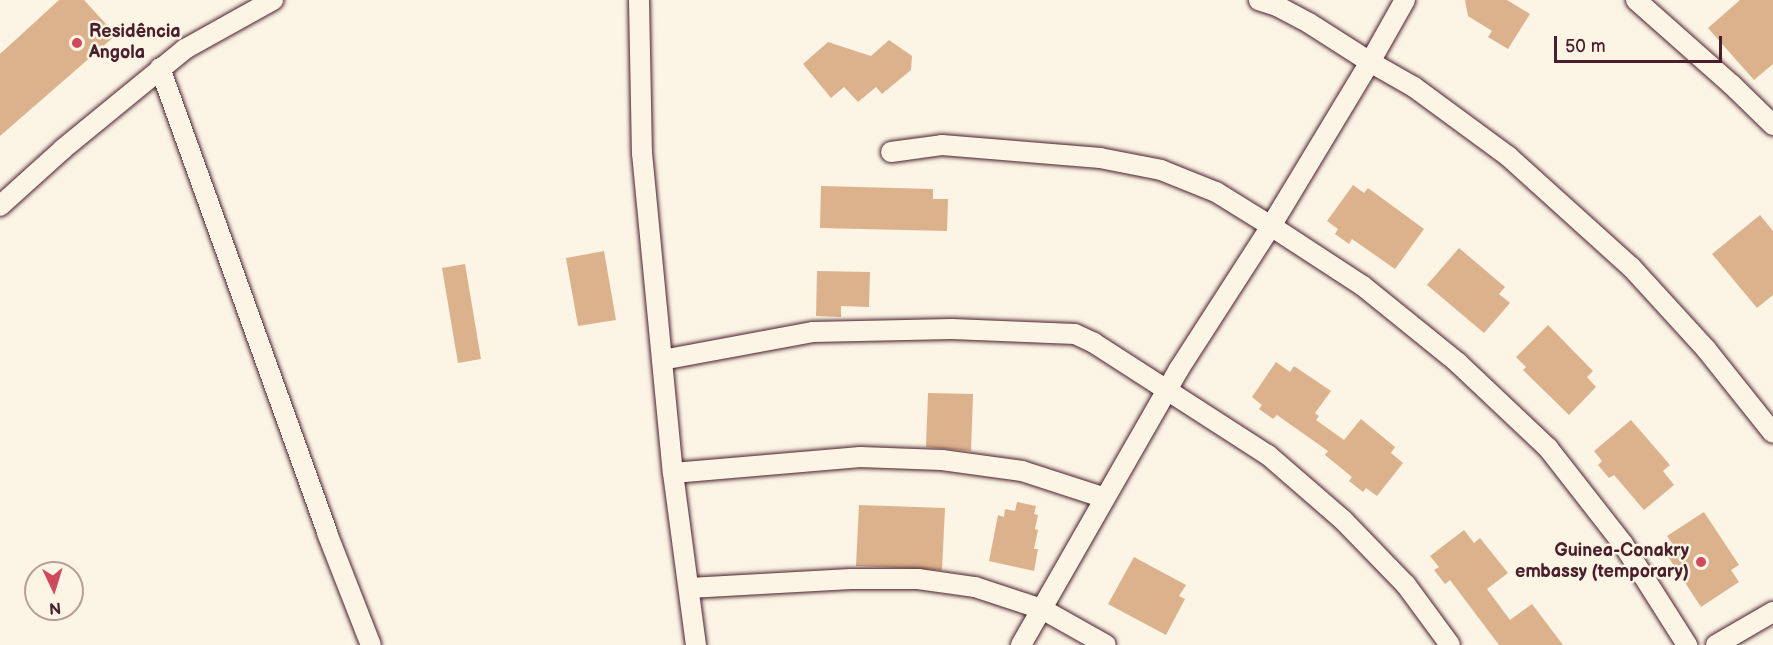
<!DOCTYPE html>
<html>
<head>
<meta charset="utf-8">
<style>
  body { margin:0 }
  #map { position:relative; width:1773px; height:645px; overflow:hidden; background:#fcf5e5; font-family:"Balsamiq Sans",sans-serif }
  div>[style] { position:absolute }
  .building>* { inset:0; background:#dcb28d }
  .roads { filter:drop-shadow(0 0 2px #4a1f2b) drop-shadow(0 0 2px #4a1f2b) }
  .street>* { height:20px; margin:-10px; padding:0 10px; transform-origin:10px; border-radius:10px; background:#fcf5e5 }
  .dots>* { width:16px; height:16px; translate:-50% -50%; box-sizing:border-box; border:3px solid #fcf5e5; border-radius:50% }
  span { translate:-50% -50%; white-space:nowrap; text-align:center; line-height:1.15; -webkit-text-stroke:5px #fcf5e5; paint-order:stroke }
  .poi-label { font-size:18px; color:#4a1f2b; font-weight:700 }
  .left { translate:0 -50%; text-align:left }
  .right { translate:-100% -50%; text-align:right }
  .north { position:absolute; left:24px; top:561px; width:60px; height:60px; box-sizing:border-box; background:#fcf5e5; border:2px solid #b59f9b; border-radius:50%; rotate:176deg; font-size:16px; font-weight:700; line-height:24px; text-align:center; color:#4a1f2b }
  .north::after { content:''; display:block; margin:auto; width:21px; height:27px; background:#d1495b; clip-path:polygon(50% 0,100% 100%,50% 72%,0 100%) }
  .scale { position:absolute; left:1554px; top:36px; width:168px; height:27px; box-sizing:border-box; border:3px solid #4a1f2b; border-top:0; padding-left:8px; font-size:18px; line-height:21px; white-space:nowrap; color:#4a1f2b; -webkit-text-stroke:4px #fcf5e5; paint-order:stroke }
</style>
</head>
<body>
<div id="map">
  <div class="building">
    <div style="clip-path:polygon(59px 0,84px 0,116px 35px,0 136px,0 54px)"></div>
    <div style="clip-path:polygon(1465px 0,1507px 0,1530px 14px,1508px 49px,1488px 37px,1492px 31px,1468px 16px)"></div>
    <div style="clip-path:polygon(1740px 0,1773px 0,1773px 64px,1754px 80px,1708px 28px)"></div>
    <div style="clip-path:polygon(889px 40px,912px 56px,911px 70px,882px 94px,876px 87px,858px 102px,844px 87px,831px 98px,803px 64px,828px 42px,871px 56px)"></div>
    <div style="clip-path:polygon(1353px 185px,1364px 193px,1368px 188px,1424px 229px,1395px 269px,1352px 239px,1349px 244px,1335px 234px,1338px 229px,1327px 221px)"></div>
    <div style="clip-path:polygon(821px 186px,933px 189px,933px 199px,948px 199px,947px 231px,820px 228px)"></div>
    <div style="clip-path:polygon(1760px 215px,1773px 231px,1773px 295px,1757px 308px,1712px 254px)"></div>
    <div style="clip-path:polygon(1459px 248px,1505px 287px,1499px 294px,1510px 303px,1484px 333px,1427px 285px)"></div>
    <div style="clip-path:polygon(604px 251px,616px 320px,578px 326px,566px 258px)"></div>
    <div style="clip-path:polygon(465px 264px,481px 359px,458px 363px,442px 268px)"></div>
    <div style="clip-path:polygon(817px 271px,870px 272px,869px 307px,841px 306px,841px 317px,816px 316px)"></div>
    <div style="clip-path:polygon(1548px 325px,1593px 371px,1587px 377px,1596px 387px,1569px 415px,1523px 370px,1526px 367px,1516px 357px)"></div>
    <div style="clip-path:polygon(1276px 362px,1290px 372px,1294px 366px,1331px 391px,1315px 413px,1319px 416px,1316px 420px,1344px 440px,1361px 419px,1395px 447px,1391px 453px,1403px 463px,1377px 496px,1366px 488px,1363px 492px,1349px 481px,1352px 477px,1325px 455px,1328px 451px,1277px 415px,1273px 419px,1259px 409px,1262px 405px,1252px 397px)"></div>
    <div style="clip-path:polygon(928px 393px,973px 394px,971px 451px,926px 447px)"></div>
    <div style="clip-path:polygon(1631px 420px,1670px 465px,1663px 471px,1674px 485px,1644px 510px,1614px 475px,1609px 478px,1598px 465px,1602px 461px,1594px 451px)"></div>
    <div style="clip-path:polygon(1017px 502px,1036px 506px,1034px 514px,1038px 515px,1035px 529px,1038px 530px,1034px 549px,1038px 549px,1034px 571px,989px 561px,998px 515px,1004px 517px,1005px 509px,1015px 511px)"></div>
    <div style="clip-path:polygon(859px 505px,945px 508px,942px 570px,856px 566px)"></div>
    <div style="clip-path:polygon(1704px 512px,1739px 565px,1731px 570px,1739px 582px,1701px 607px,1667px 555px,1676px 549px,1667px 536px)"></div>
    <div style="clip-path:polygon(1464px 530px,1474px 543px,1480px 538px,1508px 573px,1487px 589px,1510px 620px,1532px 604px,1563px 645px,1499px 645px,1450px 580px,1445px 584px,1434px 570px,1439px 567px,1430px 556px)"></div>
    <div style="clip-path:polygon(1134px 557px,1186px 585px,1179px 596px,1185px 599px,1166px 635px,1108px 604px)"></div>
  </div>
  <div class="roads">
    <div class="street">
      <div style="left:639px;top:0;width:153px;rotate:88.9deg"></div>
      <div style="left:642px;top:153px;width:321px;rotate:84.5deg"></div>
      <div style="left:673px;top:473px;width:174px;rotate:82.4deg"></div>
      <div style="left:1405px;top:0;width:71px;rotate:119.4deg"></div>
      <div style="left:1370px;top:62px;width:51px;rotate:29.6deg"></div>
      <div style="left:1414px;top:87px;width:117px;rotate:36.3deg"></div>
      <div style="left:1508px;top:156px;width:166px;rotate:42.1deg"></div>
      <div style="left:1631px;top:267px;width:111px;rotate:47.6deg"></div>
      <div style="left:1706px;top:349px;width:107px;rotate:51.4deg"></div>
      <div style="left:1636px;top:0;width:127px;rotate:41.5deg"></div>
      <div style="left:1731px;top:84px;width:59px;rotate:44.3deg"></div>
      <div style="left:160px;top:68px;width:494px;rotate:70.2deg"></div>
      <div style="left:327px;top:533px;width:120px;rotate:68.6deg"></div>
      <div style="left:891px;top:152px;width:51px;rotate:-7.8deg"></div>
      <div style="left:942px;top:145px;width:159px;rotate:4.7deg"></div>
      <div style="left:1100px;top:158px;width:62px;rotate:11.1deg"></div>
      <div style="left:1161px;top:170px;width:59px;rotate:21.8deg"></div>
      <div style="left:1216px;top:192px;width:65px;rotate:31.7deg"></div>
      <div style="left:1271px;top:226px;width:110px;rotate:33.1deg"></div>
      <div style="left:1363px;top:286px;width:122px;rotate:39deg"></div>
      <div style="left:1458px;top:363px;width:124px;rotate:43.4deg"></div>
      <div style="left:1548px;top:448px;width:122px;rotate:52deg"></div>
      <div style="left:1623px;top:544px;width:120px;rotate:57.6deg"></div>
      <div style="left:0;top:206px;width:85px;rotate:-42.1deg"></div>
      <div style="left:63px;top:149px;width:158px;rotate:-39.3deg"></div>
      <div style="left:185px;top:49px;width:101px;rotate:-29.1deg"></div>
      <div style="left:662px;top:360px;width:154px;rotate:-10.5deg"></div>
      <div style="left:813px;top:332px;width:139px;rotate:-1.2deg"></div>
      <div style="left:952px;top:329px;width:123px;rotate:2.3deg"></div>
      <div style="left:1075px;top:334px;width:21px;rotate:25deg"></div>
      <div style="left:1094px;top:343px;width:207px;rotate:32.8deg"></div>
      <div style="left:1268px;top:455px;width:99px;rotate:40.9deg"></div>
      <div style="left:1343px;top:520px;width:91px;rotate:45.9deg"></div>
      <div style="left:1406px;top:585px;width:74px;rotate:53.7deg"></div>
      <div style="left:673px;top:473px;width:188px;rotate:-4.9deg"></div>
      <div style="left:860px;top:457px;width:82px;rotate:2.1deg"></div>
      <div style="left:942px;top:460px;width:81px;rotate:7.8deg"></div>
      <div style="left:1022px;top:471px;width:87px;rotate:18deg"></div>
      <div style="left:689px;top:588px;width:162px;rotate:-3.2deg"></div>
      <div style="left:851px;top:579px;width:67px"></div>
      <div style="left:918px;top:579px;width:58px;rotate:8deg"></div>
      <div style="left:975px;top:587px;width:71px;rotate:18.2deg"></div>
      <div style="left:1042px;top:609px;width:73px;rotate:29.4deg"></div>
      <div style="left:1021px;top:645px;width:318px;rotate:-60.2deg"></div>
      <div style="left:1179px;top:369px;width:170px;rotate:-57.2deg"></div>
      <div style="left:1271px;top:226px;width:192px;rotate:-58.9deg"></div>
      <div style="left:1370px;top:62px;width:72px;rotate:-147.4deg"></div>
      <div style="left:1309px;top:23px;width:36px;rotate:-152deg"></div>
      <div style="left:1277px;top:6px;width:19px;rotate:-162deg"></div>
      <div style="left:1716px;top:645px;width:66px;rotate:-30.1deg"></div>
    </div>
  </div>
  <div class="dots">
    <div style="left:77px;top:43px;background:#d1495b"></div>
    <div style="left:1701px;top:562px;background:#d1495b"></div>
  </div>
  <div class="poi-label">
    <span class="left" style="left:89px;top:43px">Residência<br>Angola</span>
    <span class="right" style="left:1689px;top:562px">Guinea-Conakry<br>embassy (temporary)</span>
  </div>
  <div class="north">N</div>
  <div class="scale">50 m</div>
</div>
</body>
</html>
